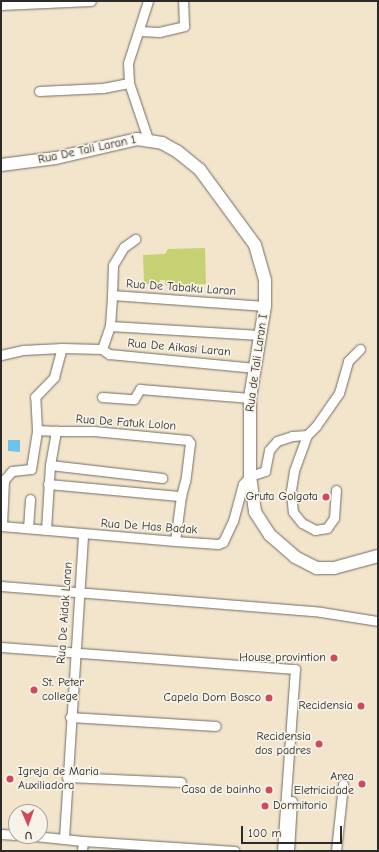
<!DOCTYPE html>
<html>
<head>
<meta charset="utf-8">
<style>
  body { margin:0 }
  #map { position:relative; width:379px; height:852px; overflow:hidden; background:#f2e5cc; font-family:"Comic Neue",sans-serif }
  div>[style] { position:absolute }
  .green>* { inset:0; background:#c5d172 }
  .water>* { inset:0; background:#6fc2eb }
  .roads { filter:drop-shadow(0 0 1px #716c63) drop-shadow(0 0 1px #716c63) }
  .minor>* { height:9px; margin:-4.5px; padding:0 4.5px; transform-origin:4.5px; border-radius:4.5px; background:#fff }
  .major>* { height:12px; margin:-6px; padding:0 6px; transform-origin:6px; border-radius:6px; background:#fff }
  .dots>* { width:11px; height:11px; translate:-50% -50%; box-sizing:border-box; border:2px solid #f7f3e8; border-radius:50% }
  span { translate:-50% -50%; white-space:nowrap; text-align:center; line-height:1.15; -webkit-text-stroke:3.5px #f7f3e8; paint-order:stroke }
  .street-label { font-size:12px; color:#2b2b2b }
  .poi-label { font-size:12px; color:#2b2b2b }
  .right { translate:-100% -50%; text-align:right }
  .left { translate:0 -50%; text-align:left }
  .frame { position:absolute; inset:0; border:2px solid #2b2b2b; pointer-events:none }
  .north { position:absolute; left:8px; top:804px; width:40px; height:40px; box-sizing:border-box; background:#f7f3e8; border:1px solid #a5a39c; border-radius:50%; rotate:178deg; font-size:11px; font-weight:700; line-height:16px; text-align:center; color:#2b2b2b }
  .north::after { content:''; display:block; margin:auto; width:14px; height:18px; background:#d1495b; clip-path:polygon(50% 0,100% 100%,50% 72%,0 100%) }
  .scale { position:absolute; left:241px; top:826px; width:101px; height:18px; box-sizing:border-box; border:2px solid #2b2b2b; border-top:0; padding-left:5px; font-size:12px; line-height:14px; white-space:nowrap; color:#2b2b2b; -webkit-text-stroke:3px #f7f3e8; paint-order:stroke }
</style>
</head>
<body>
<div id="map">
  <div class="green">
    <div style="clip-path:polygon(205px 248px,206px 284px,188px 285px,188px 290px,173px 291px,172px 285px,165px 285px,165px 280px,160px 280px,160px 284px,144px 284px,143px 255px,165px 254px,168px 249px)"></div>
  </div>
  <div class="water">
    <div style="clip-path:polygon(8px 440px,20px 440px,20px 452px,8px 451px)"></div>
  </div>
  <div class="roads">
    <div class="minor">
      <div style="left:148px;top:1px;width:65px;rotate:107.9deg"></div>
      <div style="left:128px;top:63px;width:20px;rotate:87deg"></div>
      <div style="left:129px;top:83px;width:59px;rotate:71.3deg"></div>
      <div style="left:1px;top:5px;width:90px;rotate:-2.5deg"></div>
      <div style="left:139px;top:31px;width:20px;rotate:3deg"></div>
      <div style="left:159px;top:32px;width:26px;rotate:-13deg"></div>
      <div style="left:184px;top:26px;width:25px;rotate:-92deg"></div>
      <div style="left:39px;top:91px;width:64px;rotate:-2.7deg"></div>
      <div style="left:103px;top:88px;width:26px;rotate:-11deg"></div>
      <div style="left:112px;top:295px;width:30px;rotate:-88deg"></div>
      <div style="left:113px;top:265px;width:21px;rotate:-59deg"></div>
      <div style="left:124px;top:247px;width:14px;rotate:-36deg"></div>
      <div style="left:110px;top:326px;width:150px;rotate:3.4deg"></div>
      <div style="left:102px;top:349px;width:9px;rotate:36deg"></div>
      <div style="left:109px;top:354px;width:147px;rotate:5.5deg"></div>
      <div style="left:1px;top:355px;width:23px;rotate:-13deg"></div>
      <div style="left:23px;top:350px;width:39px;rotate:-3deg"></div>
      <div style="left:102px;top:397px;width:32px;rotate:4deg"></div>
      <div style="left:134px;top:399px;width:12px;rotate:-59deg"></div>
      <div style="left:140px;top:389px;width:110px;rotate:4.7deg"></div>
      <div style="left:56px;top:431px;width:38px"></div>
      <div style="left:94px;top:431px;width:94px;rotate:5.5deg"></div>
      <div style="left:188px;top:440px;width:4px;rotate:56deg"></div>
      <div style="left:190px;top:443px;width:38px;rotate:97deg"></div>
      <div style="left:185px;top:481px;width:16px;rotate:105deg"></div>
      <div style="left:181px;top:496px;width:45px;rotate:97.6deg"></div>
      <div style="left:307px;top:435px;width:38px;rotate:110deg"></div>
      <div style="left:294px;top:471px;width:20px;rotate:99deg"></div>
      <div style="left:291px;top:491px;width:21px;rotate:85deg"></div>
      <div style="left:293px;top:512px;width:14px;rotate:51deg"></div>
      <div style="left:302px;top:523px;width:15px;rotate:28deg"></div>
      <div style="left:315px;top:530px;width:12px;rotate:-9deg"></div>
      <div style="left:327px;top:528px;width:12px;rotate:-55deg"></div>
      <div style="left:334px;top:518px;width:28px;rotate:-86deg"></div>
      <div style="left:50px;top:465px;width:113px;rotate:6.6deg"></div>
      <div style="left:48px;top:484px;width:134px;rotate:5.2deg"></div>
      <div style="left:1px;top:526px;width:175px;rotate:4.9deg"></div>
      <div style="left:175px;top:541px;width:43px;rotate:4deg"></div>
      <div style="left:218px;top:544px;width:5px;rotate:-22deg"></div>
      <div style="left:223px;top:542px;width:23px;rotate:-65deg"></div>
      <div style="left:233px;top:521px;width:38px;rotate:-75deg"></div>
      <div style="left:243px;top:484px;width:11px;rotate:-49deg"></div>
      <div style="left:250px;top:476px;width:16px;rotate:-18deg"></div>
      <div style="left:265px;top:471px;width:21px;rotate:-79deg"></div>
      <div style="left:269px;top:450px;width:12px;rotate:-48deg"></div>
      <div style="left:277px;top:441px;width:16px;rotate:-18deg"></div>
      <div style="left:292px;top:436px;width:15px;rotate:-4deg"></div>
      <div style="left:307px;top:435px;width:13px;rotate:-45deg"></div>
      <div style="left:316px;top:426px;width:40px;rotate:-55.1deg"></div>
      <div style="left:339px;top:393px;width:33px;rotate:-74deg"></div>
      <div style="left:348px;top:361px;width:17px;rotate:-45deg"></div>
      <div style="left:2px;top:526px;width:46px;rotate:-87.5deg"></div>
      <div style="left:4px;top:480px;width:12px;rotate:-48deg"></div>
      <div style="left:12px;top:471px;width:19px;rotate:-6deg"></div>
      <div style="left:31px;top:469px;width:39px;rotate:-81deg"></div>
      <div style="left:28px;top:528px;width:29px;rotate:-86deg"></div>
      <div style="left:46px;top:530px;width:65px;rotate:-86.5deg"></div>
      <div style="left:50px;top:465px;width:35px;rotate:-80deg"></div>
      <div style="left:56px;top:431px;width:19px;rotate:-177deg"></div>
      <div style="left:37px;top:430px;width:33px;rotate:-93deg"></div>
      <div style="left:35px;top:397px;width:28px;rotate:-46deg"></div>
      <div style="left:54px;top:377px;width:30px;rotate:-75deg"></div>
      <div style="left:62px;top:348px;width:40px;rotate:1.4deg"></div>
      <div style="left:102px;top:349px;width:24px;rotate:-71deg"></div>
      <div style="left:110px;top:326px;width:31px;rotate:-86deg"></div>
      <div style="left:112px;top:295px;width:153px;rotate:4.1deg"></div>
      <div style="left:1px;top:586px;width:321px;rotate:4.6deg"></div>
      <div style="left:321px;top:612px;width:58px;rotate:9deg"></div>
      <div style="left:1px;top:647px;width:295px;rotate:4.3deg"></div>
      <div style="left:295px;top:669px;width:182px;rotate:94.1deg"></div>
      <div style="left:70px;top:717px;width:146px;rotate:3.5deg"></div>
      <div style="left:67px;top:777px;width:114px;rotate:2.5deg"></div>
      <div style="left:1px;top:834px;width:15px;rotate:4deg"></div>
      <div style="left:35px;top:836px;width:48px;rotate:5.9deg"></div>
      <div style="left:83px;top:841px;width:10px;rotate:96deg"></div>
      <div style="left:64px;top:838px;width:305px;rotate:-86.4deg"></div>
      <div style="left:83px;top:841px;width:152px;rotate:3.8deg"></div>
      <div style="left:289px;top:851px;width:50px;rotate:-86.6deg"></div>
      <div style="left:336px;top:851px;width:67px;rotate:-84deg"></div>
    </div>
    <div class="major">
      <div style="left:1px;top:165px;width:55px;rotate:-7.3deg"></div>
      <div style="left:56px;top:158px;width:83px;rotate:-13.2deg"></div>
      <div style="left:137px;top:139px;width:25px;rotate:9deg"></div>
      <div style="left:162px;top:143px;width:18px;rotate:29deg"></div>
      <div style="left:178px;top:152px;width:28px;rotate:39deg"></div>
      <div style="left:200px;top:170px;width:93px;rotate:53.7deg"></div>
      <div style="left:255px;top:245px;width:37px;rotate:74deg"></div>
      <div style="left:265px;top:281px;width:25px;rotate:90deg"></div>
      <div style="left:265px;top:306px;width:93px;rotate:99.3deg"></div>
      <div style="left:250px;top:398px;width:78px;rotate:90deg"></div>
      <div style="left:250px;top:476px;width:36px;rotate:82deg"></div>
      <div style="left:255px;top:512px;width:27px;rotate:57deg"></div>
      <div style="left:270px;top:535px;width:33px;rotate:41deg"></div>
      <div style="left:295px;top:557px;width:25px;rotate:27deg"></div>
      <div style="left:317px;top:568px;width:17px"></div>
      <div style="left:334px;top:568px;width:46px;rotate:-15.3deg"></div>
    </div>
  </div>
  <div class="dots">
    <div style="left:326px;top:497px;background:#d1495b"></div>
    <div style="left:334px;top:658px;background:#d1495b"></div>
    <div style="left:34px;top:690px;background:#d1495b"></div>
    <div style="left:269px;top:698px;background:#d1495b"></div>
    <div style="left:361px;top:706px;background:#d1495b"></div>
    <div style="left:319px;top:744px;background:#d1495b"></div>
    <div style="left:10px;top:779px;background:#d1495b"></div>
    <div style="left:362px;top:784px;background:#d1495b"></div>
    <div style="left:269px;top:790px;background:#d1495b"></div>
    <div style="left:265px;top:806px;background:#d1495b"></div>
  </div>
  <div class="street-label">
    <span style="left:87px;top:150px;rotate:-12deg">Rua De Tali Laran 1</span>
    <span style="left:181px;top:288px;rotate:4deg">Rua De Tabaku Laran</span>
    <span style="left:179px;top:348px;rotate:5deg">Rua De Aikasi Laran</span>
    <span style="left:257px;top:363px;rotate:-82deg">Rua de Tali Laran I</span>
    <span style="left:126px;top:423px;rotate:4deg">Rua De Fatuk Lolon</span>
    <span style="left:149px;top:527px;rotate:4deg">Rua De Has Badak</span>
    <span style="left:65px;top:613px;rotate:-86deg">Rua De Aidak Laran</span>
  </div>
  <div class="poi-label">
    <span class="right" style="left:318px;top:497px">Gruta Golgota</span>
    <span class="right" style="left:326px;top:658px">House provintion</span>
    <span class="left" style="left:42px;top:690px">St. Peter<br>college</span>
    <span class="right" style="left:261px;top:698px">Capela Dom Bosco</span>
    <span class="right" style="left:353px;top:706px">Recidensia</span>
    <span class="right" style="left:311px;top:744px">Recidensia<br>dos padres</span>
    <span class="left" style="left:18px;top:779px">Igreja de Maria<br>Auxiliadora</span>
    <span class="right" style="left:354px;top:784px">Area<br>Eletricidade</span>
    <span class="right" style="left:261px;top:790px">Casa de bainho</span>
    <span class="left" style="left:273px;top:806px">Dormitorio</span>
  </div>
  <div class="frame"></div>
  <div class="north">U</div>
  <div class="scale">100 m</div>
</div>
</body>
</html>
